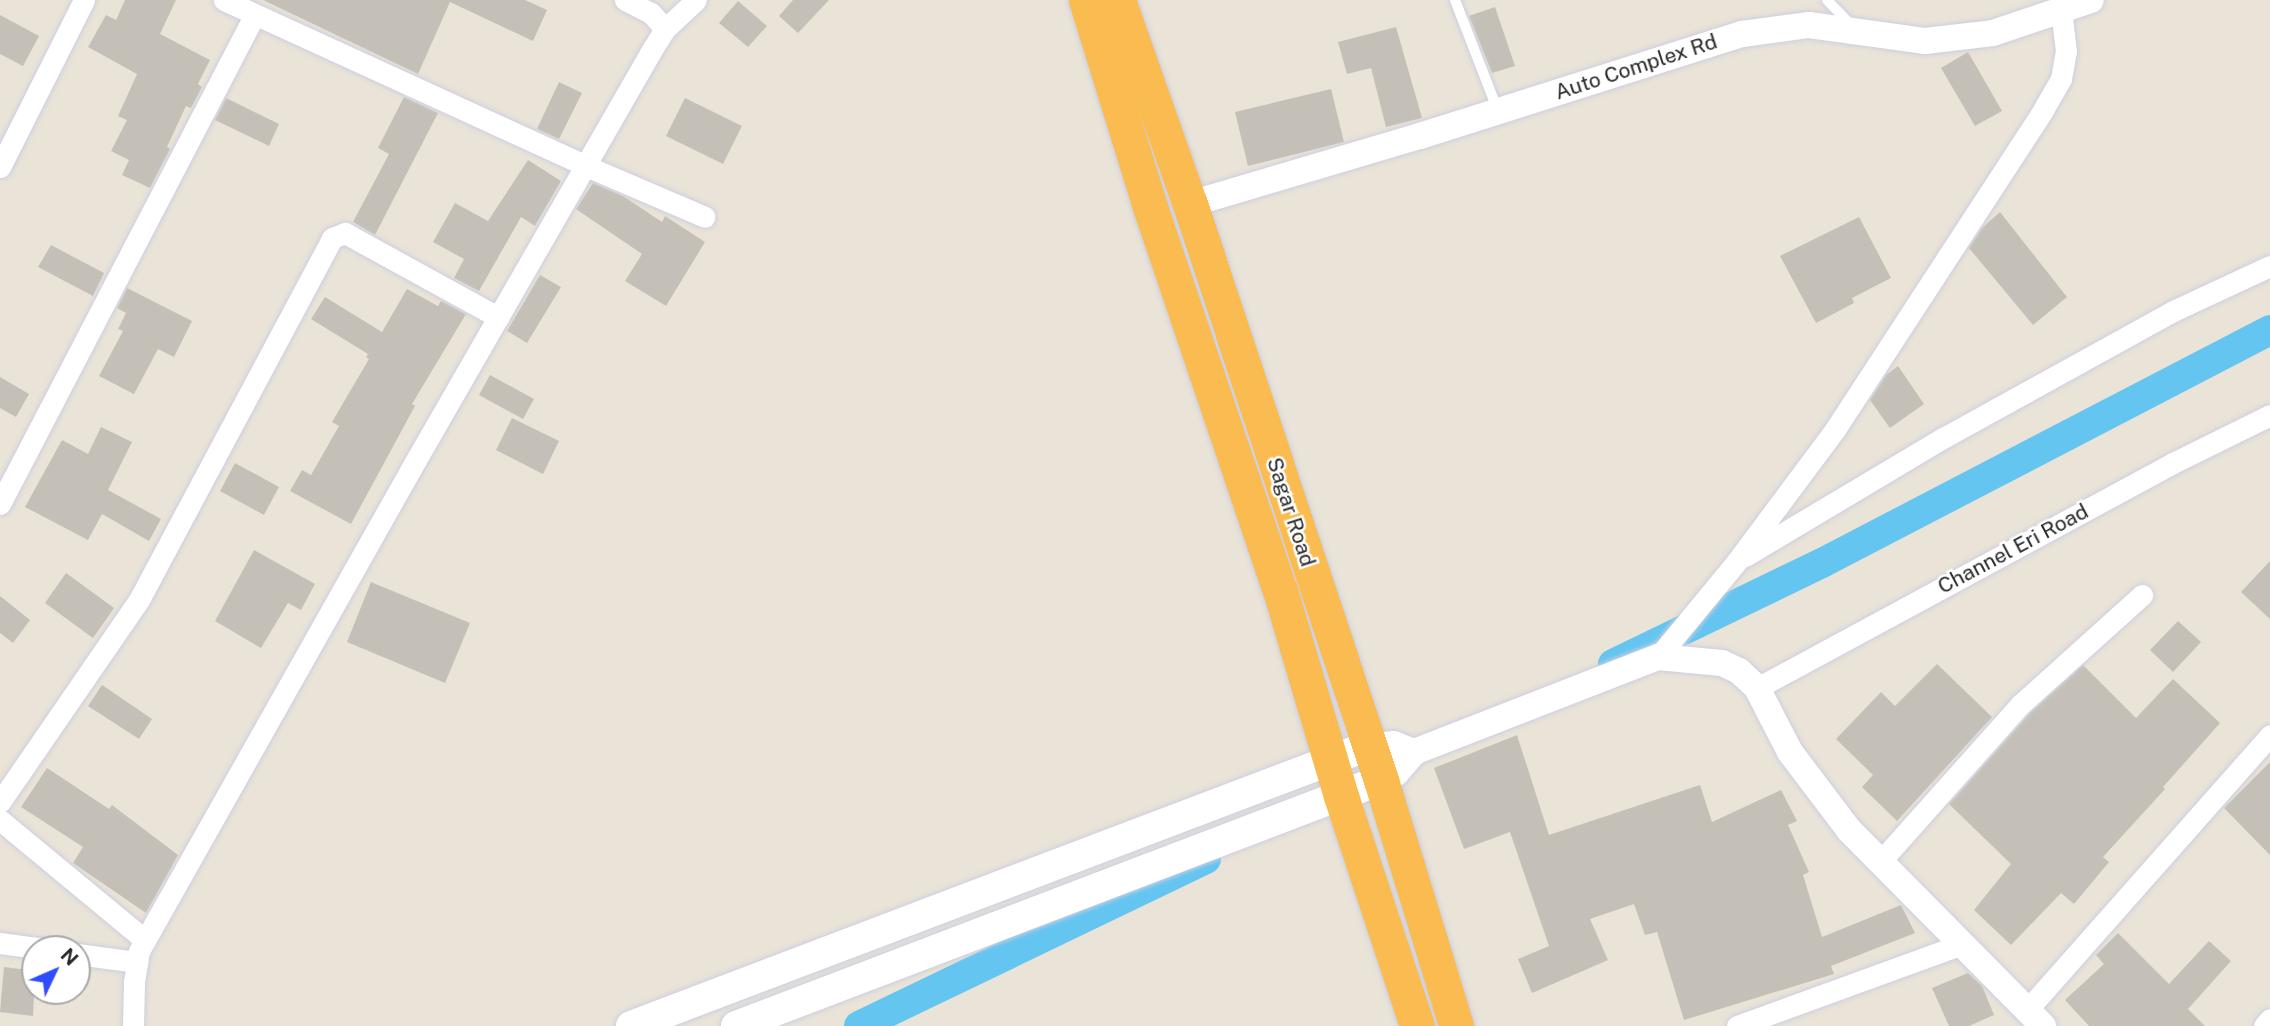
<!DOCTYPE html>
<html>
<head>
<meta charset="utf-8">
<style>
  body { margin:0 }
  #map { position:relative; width:2270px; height:1026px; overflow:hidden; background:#eae3d7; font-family:"Public Sans",sans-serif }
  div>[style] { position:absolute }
  .canal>* { height:30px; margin:-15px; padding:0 15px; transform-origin:15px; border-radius:15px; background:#65c5f1 }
  .building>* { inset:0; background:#c5c0b7 }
  .roads { filter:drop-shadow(0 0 2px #cccfe1) drop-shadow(0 0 2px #cccfe1) }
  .service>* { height:10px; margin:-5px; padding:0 5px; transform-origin:5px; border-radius:5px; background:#fff }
  .minor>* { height:21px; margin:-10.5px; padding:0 10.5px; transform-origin:10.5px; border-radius:10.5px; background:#fff }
  .tertiary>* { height:26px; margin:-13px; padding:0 13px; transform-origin:13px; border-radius:13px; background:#fff }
  .secondary>* { height:30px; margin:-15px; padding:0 15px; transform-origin:15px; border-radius:15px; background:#fff }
  .trunk>* { height:35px; margin:-17.5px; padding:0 17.5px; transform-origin:17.5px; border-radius:17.5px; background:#fabc50 }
  span { translate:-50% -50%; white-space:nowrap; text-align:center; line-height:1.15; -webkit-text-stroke:5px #fff; paint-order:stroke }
  .street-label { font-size:21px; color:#272727 }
  .north { position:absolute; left:21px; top:935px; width:70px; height:70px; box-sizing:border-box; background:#fff; border:2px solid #a9a9a9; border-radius:50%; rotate:46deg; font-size:19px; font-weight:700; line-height:28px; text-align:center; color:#272727 }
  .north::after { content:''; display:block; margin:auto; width:24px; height:32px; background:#304cff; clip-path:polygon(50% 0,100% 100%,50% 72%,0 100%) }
</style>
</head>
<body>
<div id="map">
  <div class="canal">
    <div style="left:1613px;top:664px;width:232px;rotate:-25.8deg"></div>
    <div style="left:1822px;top:563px;width:505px;rotate:-27.48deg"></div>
    <div style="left:859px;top:1026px;width:385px;rotate:-25.7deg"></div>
  </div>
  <div class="building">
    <div style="clip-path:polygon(125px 0,176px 0,160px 34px,210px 60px,198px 84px,202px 87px,191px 108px,186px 106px,167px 147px,170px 149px,150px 188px,122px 175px,129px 160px,111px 151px,127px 120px,118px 116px,137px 74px,88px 47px,106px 15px,116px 20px)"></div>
    <div style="clip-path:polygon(263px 0,525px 0,547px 10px,533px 41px,450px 2px,418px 74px)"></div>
    <div style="clip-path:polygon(793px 0,829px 0,798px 33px,779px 16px)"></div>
    <div style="clip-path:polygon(738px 1px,767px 26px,748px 47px,719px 23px)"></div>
    <div style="clip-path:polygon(1495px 7px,1515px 66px,1492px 73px,1469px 16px)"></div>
    <div style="clip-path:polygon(0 15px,39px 36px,23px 66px,0 54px)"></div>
    <div style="clip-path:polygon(1396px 27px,1422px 118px,1386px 127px,1371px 68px,1347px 74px,1338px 42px)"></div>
    <div style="clip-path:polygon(1968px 52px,2002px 111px,1975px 126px,1941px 68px)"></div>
    <div style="clip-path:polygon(559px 82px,582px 93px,559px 139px,537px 129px)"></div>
    <div style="clip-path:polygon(1331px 89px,1344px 142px,1248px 166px,1235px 112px)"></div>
    <div style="clip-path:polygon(404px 97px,438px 113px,375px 235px,353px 222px,389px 154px,378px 148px)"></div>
    <div style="clip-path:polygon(226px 98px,279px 124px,269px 146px,215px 120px)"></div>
    <div style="clip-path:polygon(685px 98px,742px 126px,723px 164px,666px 136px)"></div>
    <div style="clip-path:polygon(528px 160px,561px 181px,535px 226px,521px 217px,479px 291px,454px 278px,464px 259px,433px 242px,455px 203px,488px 221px)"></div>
    <div style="clip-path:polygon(593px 183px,623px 196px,662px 222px,665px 216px,705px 242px,666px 306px,625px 281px,642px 254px,576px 209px)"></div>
    <div style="clip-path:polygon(2000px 212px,2067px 297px,2033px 325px,1969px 248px,1982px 228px)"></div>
    <div style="clip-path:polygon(1859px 217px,1891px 278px,1852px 298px,1854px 303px,1816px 323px,1780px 256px)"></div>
    <div style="clip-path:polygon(51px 245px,104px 273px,93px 296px,38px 267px)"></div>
    <div style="clip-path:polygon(540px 275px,561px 287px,527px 343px,507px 331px)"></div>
    <div style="clip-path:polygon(127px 288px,192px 321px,174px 357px,158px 349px,134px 394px,99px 376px,123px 331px,118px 329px,126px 313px,117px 308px)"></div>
    <div style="clip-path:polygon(407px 289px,438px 306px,441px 301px,466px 314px,412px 404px,415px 406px,351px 524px,290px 491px,302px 470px,311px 475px,339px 426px,332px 422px,369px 359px,366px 357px,368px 354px,311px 319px,325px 297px,382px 332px)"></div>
    <div style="clip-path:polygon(1898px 366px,1924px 404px,1890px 428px,1870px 400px,1886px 375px)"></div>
    <div style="clip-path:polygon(490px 375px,534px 399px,523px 419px,479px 395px)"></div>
    <div style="clip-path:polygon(0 377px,29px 394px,16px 417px,0 408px)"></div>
    <div style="clip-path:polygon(512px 418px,559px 441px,543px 474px,496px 450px)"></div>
    <div style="clip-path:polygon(101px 427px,132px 442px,108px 490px,161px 519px,149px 541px,102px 514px,88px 540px,25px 507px,62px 440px,88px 454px)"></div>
    <div style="clip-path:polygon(235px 463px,279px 487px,264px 515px,220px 491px)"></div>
    <div style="clip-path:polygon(254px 550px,315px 584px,301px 610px,288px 603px,261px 648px,215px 621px)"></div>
    <div style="clip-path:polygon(2270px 561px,2270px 619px,2241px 592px)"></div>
    <div style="clip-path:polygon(66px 573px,114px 608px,93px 638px,45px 603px)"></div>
    <div style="clip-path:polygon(371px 582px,470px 623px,445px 683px,347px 642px)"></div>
    <div style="clip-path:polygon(0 596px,30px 620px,13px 643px,0 633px)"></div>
    <div style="clip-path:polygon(2178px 621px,2201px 642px,2173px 672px,2150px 650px)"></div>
    <div style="clip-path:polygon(1937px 664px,1992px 717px,1897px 821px,1862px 787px,1873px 775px,1836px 739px,1881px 692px,1895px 706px)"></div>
    <div style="clip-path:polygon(2083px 665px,2136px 718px,2173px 679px,2220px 723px,2163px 787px,2165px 789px,2103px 857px,2109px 862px,2074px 904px,2061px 893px,2011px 945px,1974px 910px,2011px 864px,1949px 804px,2030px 713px)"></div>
    <div style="clip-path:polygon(102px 685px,152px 719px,139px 739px,88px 706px)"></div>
    <div style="clip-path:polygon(1517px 735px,1549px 835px,1700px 785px,1712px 822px,1781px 790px,1797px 821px,1788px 825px,1809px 872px,1803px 875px,1822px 937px,1901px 905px,1915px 933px,1831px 966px,1834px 974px,1684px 1020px,1657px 932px,1645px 935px,1634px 904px,1590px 919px,1608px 960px,1532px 993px,1518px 959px,1549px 946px,1510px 832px,1464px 849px,1434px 768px)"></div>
    <div style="clip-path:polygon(2270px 762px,2270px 855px,2224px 808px)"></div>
    <div style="clip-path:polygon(47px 768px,109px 809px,112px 805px,178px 855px,146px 913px,73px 863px,83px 847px,21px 807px)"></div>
    <div style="clip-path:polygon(2118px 933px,2169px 984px,2209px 941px,2231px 961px,2188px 1009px,2205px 1026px,2089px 1026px,2065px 1000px,2104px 964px,2096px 955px)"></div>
    <div style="clip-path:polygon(4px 967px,35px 971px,33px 1016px,0 1012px)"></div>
    <div style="clip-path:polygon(1968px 973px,1982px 986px,1994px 1015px,1969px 1026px,1949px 1026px,1932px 988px)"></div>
  </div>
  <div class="roads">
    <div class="service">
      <div style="left:1455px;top:0;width:119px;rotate:68.8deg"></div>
      <div style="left:1827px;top:0;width:36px;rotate:46deg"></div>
    </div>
    <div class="minor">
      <div style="left:224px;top:0;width:398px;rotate:24.6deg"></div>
      <div style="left:586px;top:166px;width:129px;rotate:23.2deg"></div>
      <div style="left:625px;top:0;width:29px;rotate:27deg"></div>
      <div style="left:651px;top:13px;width:21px;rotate:49deg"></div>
      <div style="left:0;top:167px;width:187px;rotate:-63.3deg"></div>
      <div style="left:0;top:504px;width:552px;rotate:-62.51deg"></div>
      <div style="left:1745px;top:556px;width:230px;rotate:-30.8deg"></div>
      <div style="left:1943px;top:438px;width:263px;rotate:-28.9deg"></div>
      <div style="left:2173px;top:311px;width:107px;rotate:-24.9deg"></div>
      <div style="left:1658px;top:657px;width:124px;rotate:-50.5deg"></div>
      <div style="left:1737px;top:561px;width:166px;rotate:-53.3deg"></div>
      <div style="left:1836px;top:428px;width:379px;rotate:-56.9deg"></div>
      <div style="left:2043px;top:110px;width:36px;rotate:-60deg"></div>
      <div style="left:2061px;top:79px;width:28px;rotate:-80deg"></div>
      <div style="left:2066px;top:51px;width:41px;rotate:-97deg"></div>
      <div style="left:1757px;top:688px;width:473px;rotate:-28.4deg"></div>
      <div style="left:2173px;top:463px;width:108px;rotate:-26.3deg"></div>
      <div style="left:0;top:802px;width:247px;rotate:-55.5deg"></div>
      <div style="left:140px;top:598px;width:408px;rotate:-61.9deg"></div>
      <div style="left:332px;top:238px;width:14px;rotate:-21deg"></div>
      <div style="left:345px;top:233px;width:175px;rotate:28.8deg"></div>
      <div style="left:0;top:820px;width:188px;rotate:39.6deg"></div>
      <div style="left:1880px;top:862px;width:212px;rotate:-48.3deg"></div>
      <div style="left:2021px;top:704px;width:163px;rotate:-42deg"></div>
      <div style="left:0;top:943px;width:44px;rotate:7.8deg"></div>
      <div style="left:77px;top:954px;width:61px;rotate:7.6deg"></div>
      <div style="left:2027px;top:1010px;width:367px;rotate:-48.5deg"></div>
      <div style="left:133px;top:1026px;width:44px;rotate:-88.7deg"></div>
      <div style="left:134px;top:982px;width:31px;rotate:-81deg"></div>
      <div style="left:139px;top:951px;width:564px;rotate:-60.57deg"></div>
      <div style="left:416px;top:460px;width:475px;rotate:-60.1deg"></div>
      <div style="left:653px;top:48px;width:22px;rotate:-58deg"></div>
      <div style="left:665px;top:29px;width:42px;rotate:-43.1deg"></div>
      <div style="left:1737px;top:1026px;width:237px;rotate:-20deg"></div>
      <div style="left:2264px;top:1026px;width:9px;rotate:-49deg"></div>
    </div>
    <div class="tertiary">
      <div style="left:1190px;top:204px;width:240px;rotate:-16.5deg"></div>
      <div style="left:1420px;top:136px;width:338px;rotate:-17.6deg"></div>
      <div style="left:1742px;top:34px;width:68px;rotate:-7.7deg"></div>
      <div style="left:1809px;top:25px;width:117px;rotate:7.9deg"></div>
      <div style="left:1925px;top:41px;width:68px;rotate:-6.7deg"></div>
      <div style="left:1993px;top:33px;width:103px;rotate:-18.6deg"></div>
      <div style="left:1368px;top:746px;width:26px;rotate:-4deg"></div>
      <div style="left:1394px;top:744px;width:22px;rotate:22deg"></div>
      <div style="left:1381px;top:780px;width:17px;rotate:-25deg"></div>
      <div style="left:1396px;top:773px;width:28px;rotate:-49deg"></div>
      <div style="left:1414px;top:752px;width:262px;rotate:-21.3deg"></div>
      <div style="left:1658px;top:657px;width:64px;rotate:5.4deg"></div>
      <div style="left:1722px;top:663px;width:19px;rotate:25deg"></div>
      <div style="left:1739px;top:671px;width:25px;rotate:43deg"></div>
      <div style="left:1757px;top:688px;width:72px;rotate:62.7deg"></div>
      <div style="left:1790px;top:752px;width:98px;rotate:52.9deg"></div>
      <div style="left:1849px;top:830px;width:276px;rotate:45.3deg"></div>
    </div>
    <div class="secondary">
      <div style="left:631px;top:1026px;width:788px;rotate:-20.8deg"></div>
      <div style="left:736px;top:1026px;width:690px;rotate:-20.88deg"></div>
    </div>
    <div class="trunk">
      <div style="left:1086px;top:0;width:217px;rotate:72.8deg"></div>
      <div style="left:1150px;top:207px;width:404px;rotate:71.3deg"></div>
      <div style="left:1280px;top:590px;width:215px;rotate:73.5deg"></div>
      <div style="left:1341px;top:796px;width:242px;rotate:71.7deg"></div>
      <div style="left:1118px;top:0;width:216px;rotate:70.6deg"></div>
      <div style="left:1190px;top:204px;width:607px;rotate:71.65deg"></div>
      <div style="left:1381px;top:780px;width:257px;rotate:73deg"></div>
    </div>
  </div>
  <div class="street-label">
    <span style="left:1636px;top:67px;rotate:-18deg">Auto Complex Rd</span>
    <span style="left:1291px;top:512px;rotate:72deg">Sagar Road</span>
    <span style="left:2013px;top:549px;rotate:-28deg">Channel Eri Road</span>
  </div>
  <div class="north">N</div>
</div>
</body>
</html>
